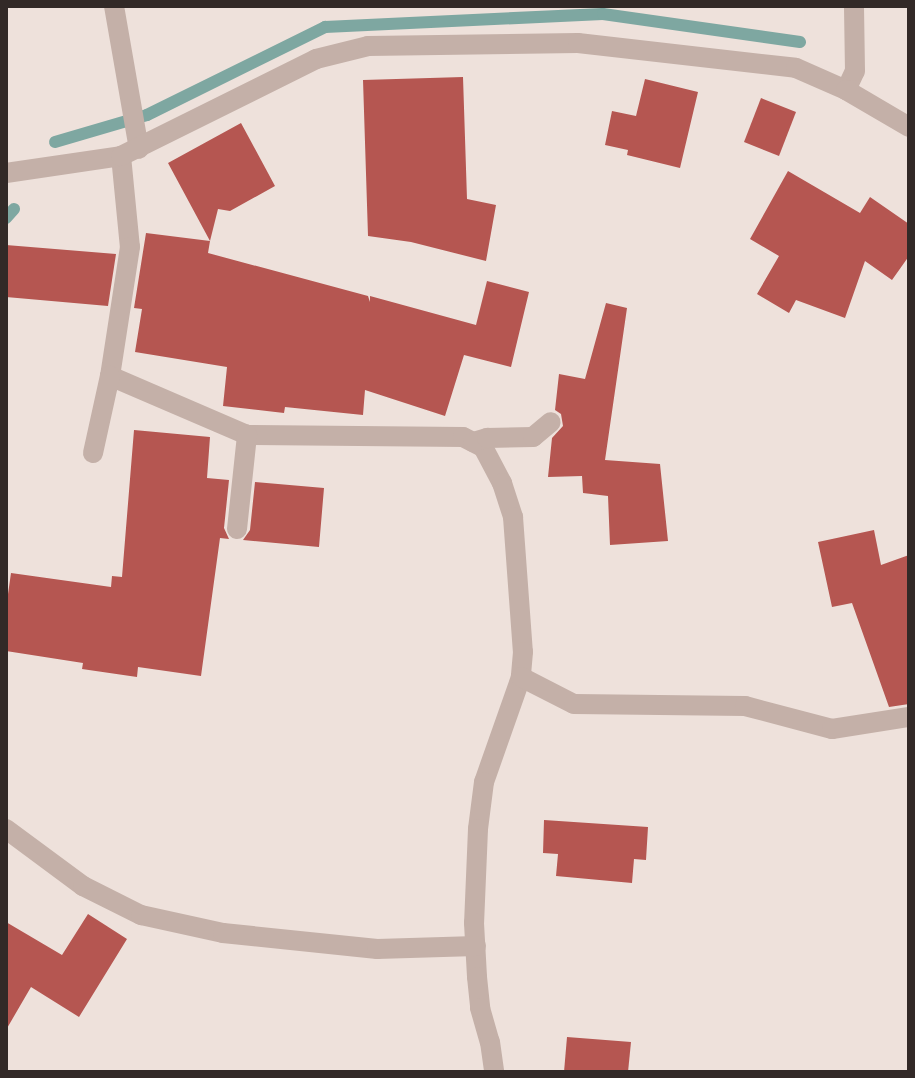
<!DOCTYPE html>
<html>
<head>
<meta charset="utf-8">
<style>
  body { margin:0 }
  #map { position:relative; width:915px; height:1078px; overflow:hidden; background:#eee1db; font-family:"DM Sans",sans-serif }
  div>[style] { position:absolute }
  .stream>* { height:12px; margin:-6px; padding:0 6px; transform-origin:6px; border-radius:6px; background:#7ea7a1 }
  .building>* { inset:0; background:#b55651 }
  .minor>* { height:20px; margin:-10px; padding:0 10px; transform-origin:10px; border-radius:10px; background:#c4b0a8 }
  span { translate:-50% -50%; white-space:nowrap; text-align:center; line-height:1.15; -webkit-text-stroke:8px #f6ece6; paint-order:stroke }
  .frame { position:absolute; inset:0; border:8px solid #322927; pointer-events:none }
</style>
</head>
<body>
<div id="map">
  <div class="stream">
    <div style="left:55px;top:142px;width:96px;rotate:-16.4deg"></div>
    <div style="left:147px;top:115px;width:199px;rotate:-26.3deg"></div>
    <div style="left:325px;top:27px;width:278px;rotate:-2.7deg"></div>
    <div style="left:603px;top:14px;width:199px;rotate:8.1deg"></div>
    <div style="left:6px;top:218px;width:12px;rotate:-48deg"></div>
  </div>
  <div class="building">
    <div style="clip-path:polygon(463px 77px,467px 199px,496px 205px,486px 261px,411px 242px,368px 236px,363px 80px)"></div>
    <div style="clip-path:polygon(645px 79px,698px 92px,680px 168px,627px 155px,628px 150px,605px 145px,612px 111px,636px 116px)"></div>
    <div style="clip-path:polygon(761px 98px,796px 112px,779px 156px,744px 142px)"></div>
    <div style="clip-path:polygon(241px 123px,275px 186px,230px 211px,218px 209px,210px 241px,168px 163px)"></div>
    <div style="clip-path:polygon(788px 171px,860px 213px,870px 197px,909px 224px,909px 256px,892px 280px,865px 261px,845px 318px,796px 300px,789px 313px,757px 294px,779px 256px,750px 239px)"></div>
    <div style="clip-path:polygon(146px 233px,210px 241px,208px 253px,368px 296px,370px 302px,370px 296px,476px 325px,487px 281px,529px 292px,511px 367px,464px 355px,445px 416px,365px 390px,363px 415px,285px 407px,284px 413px,223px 406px,227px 367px,135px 352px,142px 309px,134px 308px)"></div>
    <div style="clip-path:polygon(6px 245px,116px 254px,108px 306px,6px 297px)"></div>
    <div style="clip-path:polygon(606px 303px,627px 308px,605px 460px,660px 464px,668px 541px,610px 545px,608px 496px,583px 493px,582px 476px,548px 477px,552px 438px,563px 426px,561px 414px,555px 410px,559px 374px,585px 379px)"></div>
    <div style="clip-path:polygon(134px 430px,210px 437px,207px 478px,229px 480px,224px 528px,229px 539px,220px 538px,201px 676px,138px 667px,137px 677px,82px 669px,83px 663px,6px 651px,6px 608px,11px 573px,111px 587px,112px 576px,122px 577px)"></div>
    <div style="clip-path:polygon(255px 482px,324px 488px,319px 547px,243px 540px,250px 530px)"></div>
    <div style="clip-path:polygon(874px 530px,881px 565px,909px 555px,909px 704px,889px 707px,852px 603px,832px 607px,818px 542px)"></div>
    <div style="clip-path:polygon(544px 820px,648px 827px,646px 860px,634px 859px,632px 883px,556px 876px,558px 854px,543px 853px)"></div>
    <div style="clip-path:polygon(88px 914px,127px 939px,79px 1017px,31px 987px,6px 1030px,6px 922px,62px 955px)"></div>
    <div style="clip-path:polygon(567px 1037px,631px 1042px,628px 1072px,564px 1072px)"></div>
  </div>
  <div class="minor">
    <div style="left:114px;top:6px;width:145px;rotate:80.1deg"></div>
    <div style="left:846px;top:90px;width:21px;rotate:-65deg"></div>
    <div style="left:855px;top:71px;width:65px;rotate:-90.9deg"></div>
    <div style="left:121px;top:156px;width:91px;rotate:84.4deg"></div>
    <div style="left:130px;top:247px;width:131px;rotate:98.8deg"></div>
    <div style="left:110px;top:376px;width:149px;rotate:23.3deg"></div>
    <div style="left:247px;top:435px;width:216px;rotate:0.5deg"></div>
    <div style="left:463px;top:437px;width:22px;rotate:27deg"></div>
    <div style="left:483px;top:447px;width:41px;rotate:62.2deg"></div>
    <div style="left:502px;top:483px;width:36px;rotate:72deg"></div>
    <div style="left:513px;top:517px;width:135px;rotate:85.8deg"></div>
    <div style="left:523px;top:652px;width:25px;rotate:95deg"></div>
    <div style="left:521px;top:677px;width:111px;rotate:109.4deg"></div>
    <div style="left:484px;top:782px;width:47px;rotate:97.3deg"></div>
    <div style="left:478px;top:829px;width:94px;rotate:92.4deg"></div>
    <div style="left:474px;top:923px;width:54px;rotate:86.8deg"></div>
    <div style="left:477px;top:977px;width:31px;rotate:84deg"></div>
    <div style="left:480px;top:1008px;width:35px;rotate:74deg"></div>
    <div style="left:490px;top:1042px;width:30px;rotate:82deg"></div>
    <div style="left:6px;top:173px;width:116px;rotate:-8.4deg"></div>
    <div style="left:121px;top:156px;width:218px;rotate:-26.4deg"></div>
    <div style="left:316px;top:59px;width:54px;rotate:-14deg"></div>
    <div style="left:368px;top:46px;width:210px;rotate:-0.8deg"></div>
    <div style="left:578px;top:43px;width:219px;rotate:6.5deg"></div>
    <div style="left:796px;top:68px;width:55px;rotate:23.7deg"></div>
    <div style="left:846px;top:90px;width:73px;rotate:30.4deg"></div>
    <div style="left:473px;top:442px;width:15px;rotate:-16deg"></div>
    <div style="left:487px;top:438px;width:46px;rotate:-1.2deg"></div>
    <div style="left:533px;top:437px;width:23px;rotate:-40deg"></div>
    <div style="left:93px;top:453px;width:79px;rotate:-77.6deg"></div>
    <div style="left:237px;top:529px;width:95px;rotate:-83.9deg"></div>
    <div style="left:521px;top:677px;width:59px;rotate:27deg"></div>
    <div style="left:574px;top:704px;width:171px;rotate:0.7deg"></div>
    <div style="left:745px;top:706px;width:90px;rotate:14.8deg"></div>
    <div style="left:832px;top:729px;width:78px;rotate:-8.9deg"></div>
    <div style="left:6px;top:829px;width:96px;rotate:36.5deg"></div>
    <div style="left:83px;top:886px;width:65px;rotate:26.6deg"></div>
    <div style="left:141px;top:915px;width:84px;rotate:12.4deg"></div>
    <div style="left:223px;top:933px;width:155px;rotate:5.9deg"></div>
    <div style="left:377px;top:949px;width:99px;rotate:-1.7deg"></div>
  </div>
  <div class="frame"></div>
</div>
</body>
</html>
